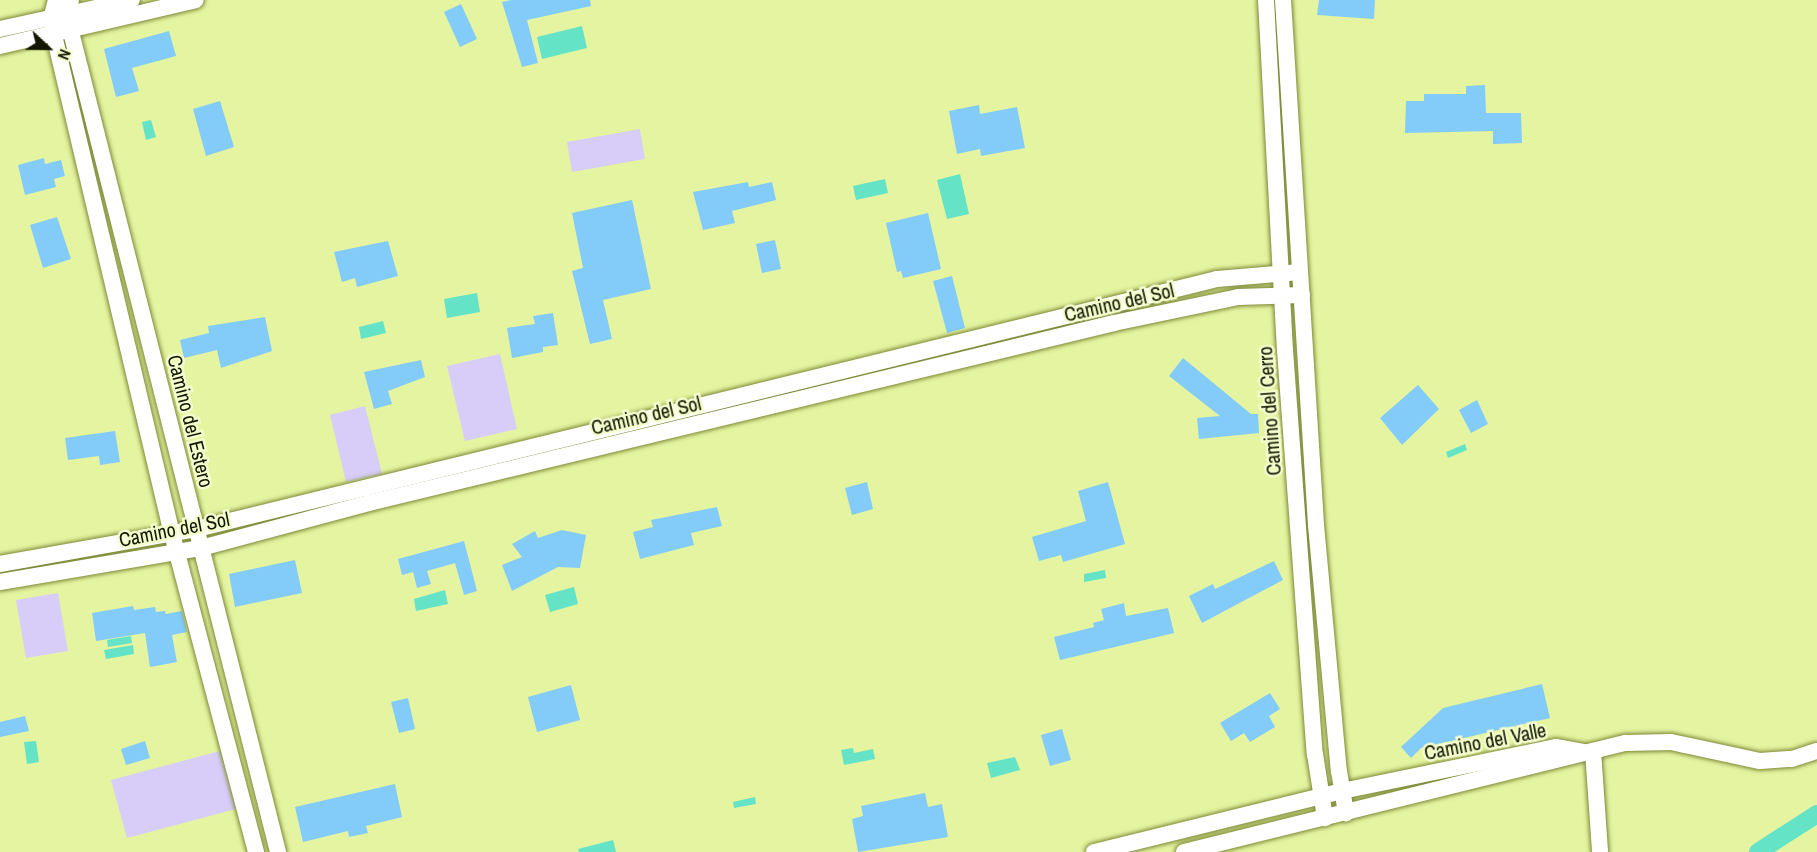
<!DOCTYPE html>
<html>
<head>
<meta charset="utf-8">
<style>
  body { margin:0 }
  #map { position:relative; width:1817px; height:852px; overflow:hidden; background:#e5f4a0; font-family:"Archivo Narrow",sans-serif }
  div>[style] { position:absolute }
  .green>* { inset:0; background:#d8cdf9 }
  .water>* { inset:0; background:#64e3c7 }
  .canal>* { height:18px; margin:-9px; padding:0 9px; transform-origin:9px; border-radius:9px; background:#64e3c7 }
  .building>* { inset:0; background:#83ccf9 }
  .roads { filter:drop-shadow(0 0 2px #7e8938) drop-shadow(0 0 2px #7e8938) }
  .street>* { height:16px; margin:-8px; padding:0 8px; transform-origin:8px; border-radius:8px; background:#fff }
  span { translate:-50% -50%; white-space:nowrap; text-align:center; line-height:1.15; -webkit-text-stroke:5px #f4fdcd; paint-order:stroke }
  .street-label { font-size:20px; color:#131700 }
  .north { position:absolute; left:18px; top:18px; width:60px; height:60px; -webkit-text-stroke:4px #f4fdcd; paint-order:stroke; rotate:112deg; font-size:16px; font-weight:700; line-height:24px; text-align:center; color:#131700 }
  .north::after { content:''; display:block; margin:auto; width:21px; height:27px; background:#131700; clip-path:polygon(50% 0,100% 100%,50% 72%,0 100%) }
</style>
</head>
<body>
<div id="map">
  <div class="green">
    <div style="clip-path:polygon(640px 129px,645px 159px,572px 172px,567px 142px)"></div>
    <div style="clip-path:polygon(500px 354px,517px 429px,465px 441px,447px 366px)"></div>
    <div style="clip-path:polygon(365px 406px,382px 474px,346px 482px,330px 415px)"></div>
    <div style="clip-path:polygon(58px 593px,68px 651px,26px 658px,16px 600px)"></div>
    <div style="clip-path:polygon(220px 751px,236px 809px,127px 838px,111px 780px)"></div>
  </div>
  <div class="water">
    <div style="clip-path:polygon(582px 26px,587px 48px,542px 59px,537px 37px)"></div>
    <div style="clip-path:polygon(151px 120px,156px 137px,146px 140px,142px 122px)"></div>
    <div style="clip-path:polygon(960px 174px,969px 214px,947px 219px,937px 180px)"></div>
    <div style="clip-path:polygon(885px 179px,888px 193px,856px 200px,853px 186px)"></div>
    <div style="clip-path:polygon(477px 293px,480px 312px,447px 318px,444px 299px)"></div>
    <div style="clip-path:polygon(383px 321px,386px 333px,361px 339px,359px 327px)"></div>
    <div style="clip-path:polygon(1465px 444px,1467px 450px,1448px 458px,1446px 452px)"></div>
    <div style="clip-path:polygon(1105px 570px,1106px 578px,1084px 582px,1084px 574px)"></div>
    <div style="clip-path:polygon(574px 587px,578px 604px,550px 612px,545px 595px)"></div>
    <div style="clip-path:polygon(445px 590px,448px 604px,416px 611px,414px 599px)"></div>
    <div style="clip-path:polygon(131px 636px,132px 643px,108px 647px,107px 640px)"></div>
    <div style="clip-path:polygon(133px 645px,134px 654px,106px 659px,104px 650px)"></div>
    <div style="clip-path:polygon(36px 741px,39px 762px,27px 764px,24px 742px)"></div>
    <div style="clip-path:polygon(853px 748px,854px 753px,873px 749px,875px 759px,844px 765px,841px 750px)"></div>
    <div style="clip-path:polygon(1015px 757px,1020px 770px,991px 778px,987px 763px)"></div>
    <div style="clip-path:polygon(755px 797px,756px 804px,734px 808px,733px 802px)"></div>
    <div style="clip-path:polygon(613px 840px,616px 852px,579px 852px,578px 849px)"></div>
  </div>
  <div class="canal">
    <div style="left:1758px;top:852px;width:70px;rotate:-32.8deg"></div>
  </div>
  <div class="building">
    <div style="clip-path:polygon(511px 0,590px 0,591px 6px,527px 20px,538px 63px,522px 67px,502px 2px)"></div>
    <div style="clip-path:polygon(1319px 0,1375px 0,1374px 19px,1317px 15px)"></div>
    <div style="clip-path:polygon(461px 4px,477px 39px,460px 47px,444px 12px)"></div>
    <div style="clip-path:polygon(169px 31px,176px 56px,132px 68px,139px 91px,116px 97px,104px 49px)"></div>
    <div style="clip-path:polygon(1485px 85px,1486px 113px,1521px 113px,1522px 143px,1493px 144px,1493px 131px,1405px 133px,1406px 101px,1424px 101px,1424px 94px,1466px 94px,1466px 86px)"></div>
    <div style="clip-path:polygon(220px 101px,234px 147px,206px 156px,193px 109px)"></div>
    <div style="clip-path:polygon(979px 105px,980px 114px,1017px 107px,1025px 148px,981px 156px,980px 149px,957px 154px,949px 111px)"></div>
    <div style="clip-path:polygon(44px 158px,45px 164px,61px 160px,65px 176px,54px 179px,56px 187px,25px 195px,18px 165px)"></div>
    <div style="clip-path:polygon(748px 182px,749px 187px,772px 182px,776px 200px,732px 211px,735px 223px,703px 230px,693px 192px)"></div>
    <div style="clip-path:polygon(632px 200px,651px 289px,603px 300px,612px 339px,590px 344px,572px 271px,583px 268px,572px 213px)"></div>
    <div style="clip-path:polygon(928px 213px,941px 269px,903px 278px,901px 271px,897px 272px,886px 223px)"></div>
    <div style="clip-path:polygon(57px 217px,71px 259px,43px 268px,30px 225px)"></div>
    <div style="clip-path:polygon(775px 240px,781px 269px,762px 273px,756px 244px)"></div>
    <div style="clip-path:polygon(388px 241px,398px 276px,357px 287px,355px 278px,342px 282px,334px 252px)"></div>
    <div style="clip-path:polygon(952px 276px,965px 328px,947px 333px,933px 281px)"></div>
    <div style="clip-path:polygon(553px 313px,558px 345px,543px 347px,543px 352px,512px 358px,507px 328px,535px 324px,533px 316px)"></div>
    <div style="clip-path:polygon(265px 317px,272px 351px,221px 368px,217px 350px,184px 358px,180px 340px,209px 333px,208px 326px)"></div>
    <div style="clip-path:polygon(1183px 358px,1251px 414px,1258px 414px,1259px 433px,1199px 439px,1197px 418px,1220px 416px,1169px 376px)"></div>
    <div style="clip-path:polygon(421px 360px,425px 377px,388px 391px,392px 404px,374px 409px,364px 372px)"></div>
    <div style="clip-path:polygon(1418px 385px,1439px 409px,1402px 445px,1380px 418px)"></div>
    <div style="clip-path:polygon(1477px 400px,1488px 424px,1471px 433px,1459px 410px)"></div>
    <div style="clip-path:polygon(115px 431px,120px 462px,100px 465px,99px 456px,68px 460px,65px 438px)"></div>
    <div style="clip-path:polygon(867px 482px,873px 509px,852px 515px,845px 488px)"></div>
    <div style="clip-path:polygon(1108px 482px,1125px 544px,1063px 562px,1061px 555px,1039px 561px,1032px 537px,1086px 521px,1078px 491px)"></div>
    <div style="clip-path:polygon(717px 507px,722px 526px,691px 533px,694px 545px,640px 559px,633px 532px,653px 527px,651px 520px)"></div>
    <div style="clip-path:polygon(562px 530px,586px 535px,580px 568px,558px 567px,512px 591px,502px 565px,522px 557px,512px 544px,535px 531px,538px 538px)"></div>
    <div style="clip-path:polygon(464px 541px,477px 591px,464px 595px,455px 563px,427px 571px,431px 584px,417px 588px,413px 572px,402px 575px,398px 559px)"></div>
    <div style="clip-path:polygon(295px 560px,302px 593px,235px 607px,229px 574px)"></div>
    <div style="clip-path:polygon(1274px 561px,1283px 580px,1202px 623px,1189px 596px,1213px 584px,1215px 589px)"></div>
    <div style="clip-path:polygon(1124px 603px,1126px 616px,1168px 608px,1174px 633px,1060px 660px,1054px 637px,1094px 627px,1093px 623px,1104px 620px,1101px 609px)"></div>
    <div style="clip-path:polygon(133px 606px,134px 610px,155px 607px,156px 612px,165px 611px,166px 614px,182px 611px,187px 632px,172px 635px,177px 662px,150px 667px,145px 633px,96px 641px,92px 613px)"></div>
    <div style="clip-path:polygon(1542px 684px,1550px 718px,1421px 748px,1411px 758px,1401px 747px,1443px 708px)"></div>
    <div style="clip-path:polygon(571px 685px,580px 720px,537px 732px,528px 697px)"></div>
    <div style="clip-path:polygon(1270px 693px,1280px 709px,1269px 716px,1275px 727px,1250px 742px,1244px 733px,1231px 741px,1220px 723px)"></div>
    <div style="clip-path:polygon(408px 698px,415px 729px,399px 733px,391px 702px)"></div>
    <div style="clip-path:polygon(25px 716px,29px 731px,0 737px,0 722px)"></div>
    <div style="clip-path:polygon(1062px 729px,1071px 760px,1050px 766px,1041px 735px)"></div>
    <div style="clip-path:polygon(145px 741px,150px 758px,126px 765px,121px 749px)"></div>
    <div style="clip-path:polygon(395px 784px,402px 817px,366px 826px,368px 833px,349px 837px,348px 831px,303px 842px,295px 807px)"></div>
    <div style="clip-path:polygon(925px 793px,928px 807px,942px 804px,948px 837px,858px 852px,852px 819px,863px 816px,861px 806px)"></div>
  </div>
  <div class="roads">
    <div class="street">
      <div style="left:56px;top:0;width:20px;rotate:105deg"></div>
      <div style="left:51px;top:19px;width:16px;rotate:79deg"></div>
      <div style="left:54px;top:35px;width:513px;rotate:76.7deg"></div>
      <div style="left:172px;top:534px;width:329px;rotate:75.2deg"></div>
      <div style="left:71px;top:0;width:16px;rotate:104deg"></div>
      <div style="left:67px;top:16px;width:16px;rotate:76deg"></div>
      <div style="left:71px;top:32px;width:846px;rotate:75.83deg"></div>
      <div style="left:1266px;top:0;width:351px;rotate:86.9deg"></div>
      <div style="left:1285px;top:350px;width:405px;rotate:85.8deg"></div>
      <div style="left:1315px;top:754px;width:65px;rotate:81.1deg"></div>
      <div style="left:1283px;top:0;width:526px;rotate:86.4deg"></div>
      <div style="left:1316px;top:525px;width:247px;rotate:84.7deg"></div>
      <div style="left:1339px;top:771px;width:43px;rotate:80.5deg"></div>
      <div style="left:0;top:29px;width:135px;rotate:-12.4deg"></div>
      <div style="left:0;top:46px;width:201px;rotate:-13.2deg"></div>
      <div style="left:0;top:564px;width:200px;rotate:-10.1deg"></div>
      <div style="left:197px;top:529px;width:1050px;rotate:-13.77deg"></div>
      <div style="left:1217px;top:279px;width:83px;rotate:-4.8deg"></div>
      <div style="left:0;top:582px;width:204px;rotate:-9.6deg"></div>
      <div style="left:201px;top:548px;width:174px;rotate:-15deg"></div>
      <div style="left:369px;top:503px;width:766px;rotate:-13.58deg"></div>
      <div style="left:1114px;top:323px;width:127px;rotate:-11.8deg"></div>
      <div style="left:1238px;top:297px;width:64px;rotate:-1.8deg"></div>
      <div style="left:1593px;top:751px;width:101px;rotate:86deg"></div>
      <div style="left:1094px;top:852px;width:255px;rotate:-13.8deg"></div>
      <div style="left:1342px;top:791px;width:218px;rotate:-11.6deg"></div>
      <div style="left:1556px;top:747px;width:29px;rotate:10deg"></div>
      <div style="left:1184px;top:852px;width:455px;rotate:-13.9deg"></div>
      <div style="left:1626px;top:743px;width:45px;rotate:-1.3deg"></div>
      <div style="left:1671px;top:742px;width:91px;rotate:12.1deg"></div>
      <div style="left:1760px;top:761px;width:32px;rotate:-4deg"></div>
      <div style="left:1792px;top:759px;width:26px;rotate:-18deg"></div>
    </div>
  </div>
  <div class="street-label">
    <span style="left:1119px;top:302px;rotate:-13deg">Camino del Sol</span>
    <span style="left:1269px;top:411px;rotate:-94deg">Camino del Cerro</span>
    <span style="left:646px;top:415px;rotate:-13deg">Camino del Sol</span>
    <span style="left:191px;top:421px;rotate:76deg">Camino del Estero</span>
    <span style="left:174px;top:529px;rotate:-11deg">Camino del Sol</span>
    <span style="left:1485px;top:741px;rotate:-11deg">Camino del Valle</span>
  </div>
  <div class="north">N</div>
</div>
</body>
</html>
